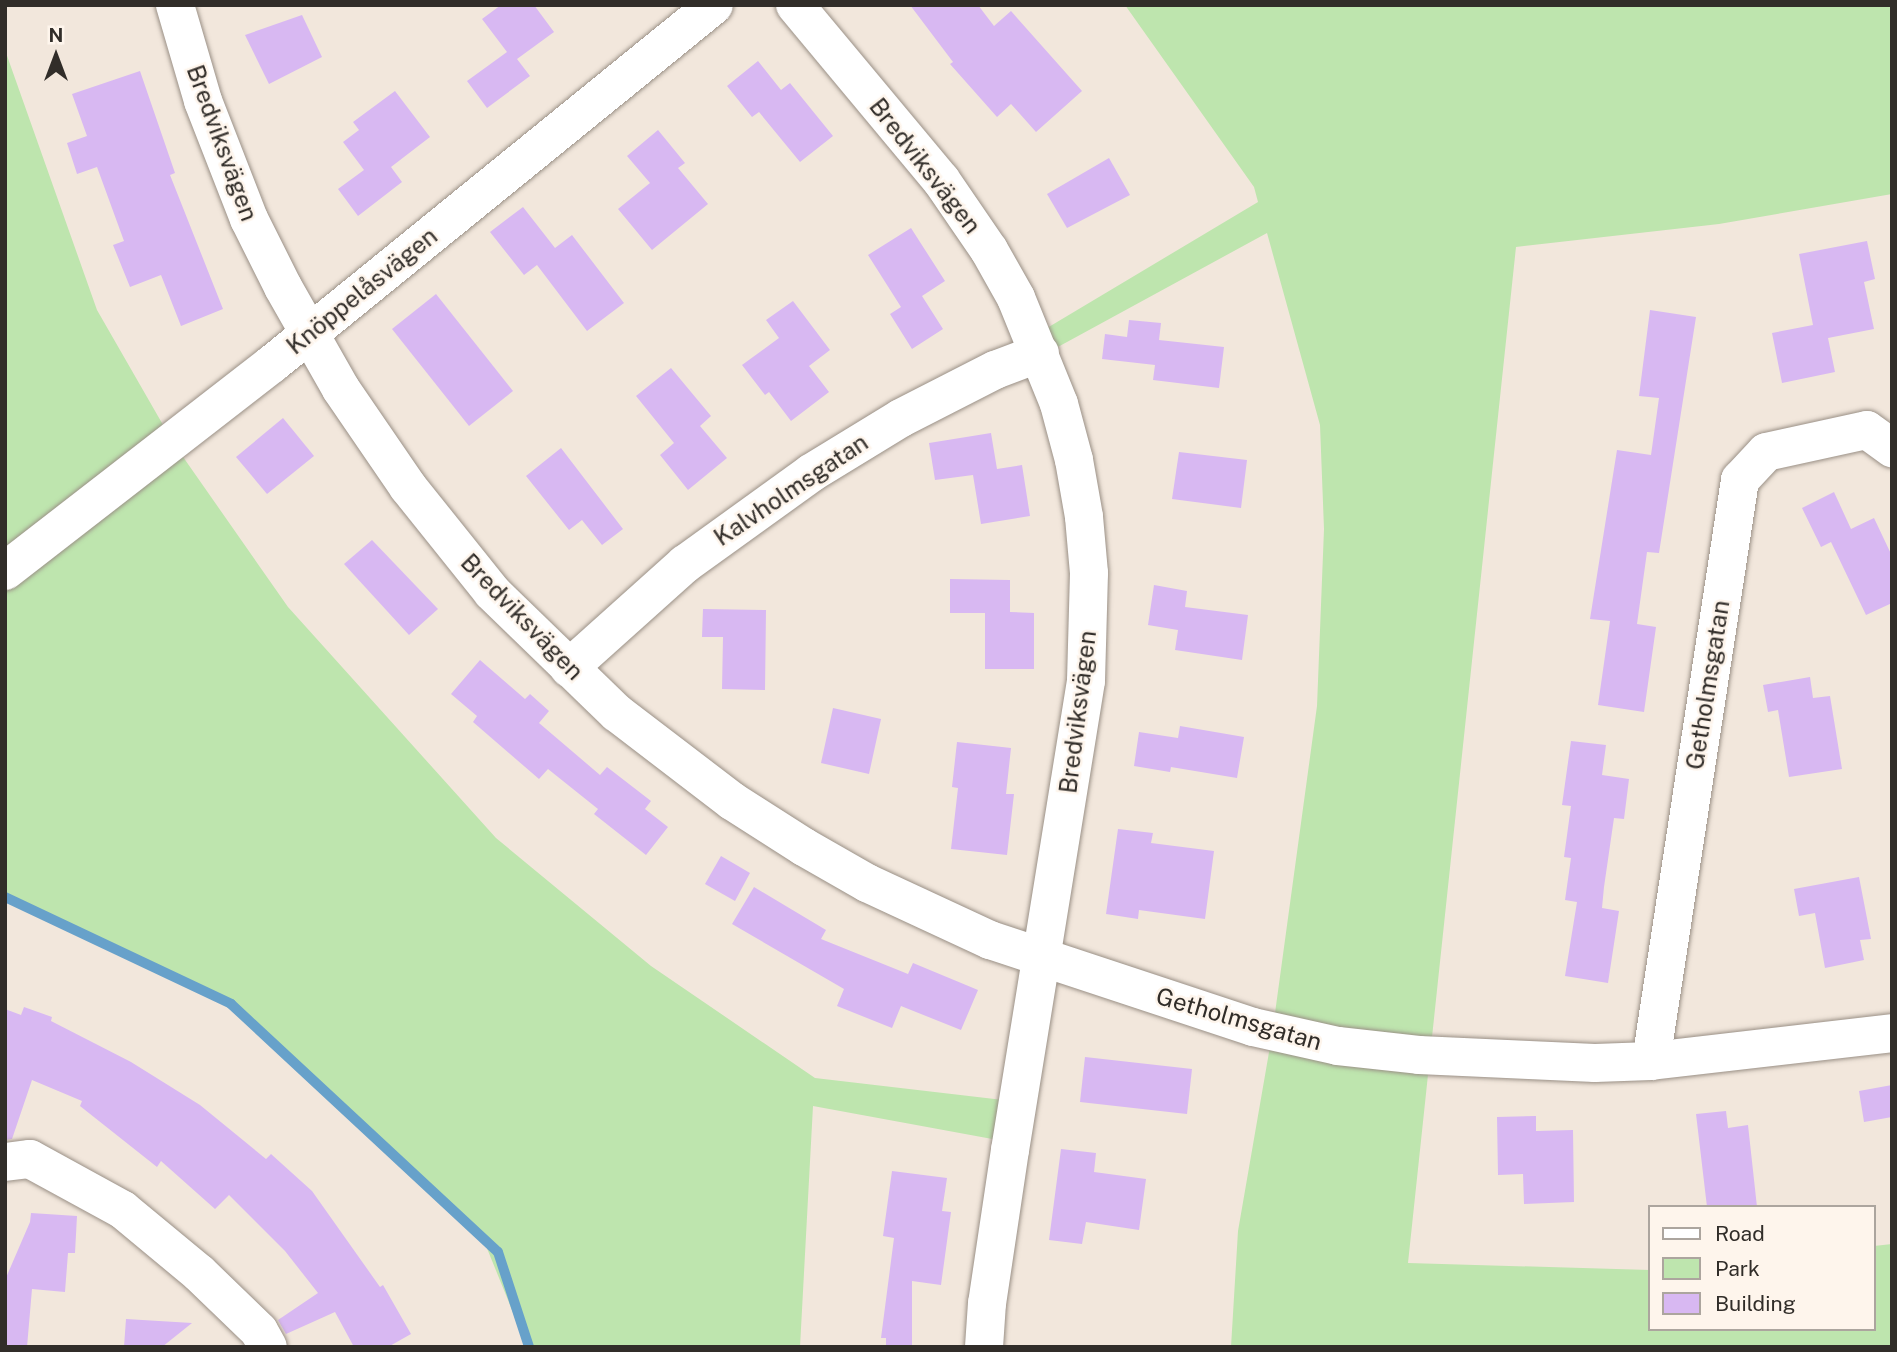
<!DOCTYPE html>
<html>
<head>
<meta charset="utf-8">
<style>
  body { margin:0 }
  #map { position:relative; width:1897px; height:1352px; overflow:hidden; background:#f2e7dc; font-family:"Public Sans",sans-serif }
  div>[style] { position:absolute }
  .green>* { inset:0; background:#bee5ae }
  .stream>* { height:10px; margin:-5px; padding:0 5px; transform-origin:5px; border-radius:5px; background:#67a1ca }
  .building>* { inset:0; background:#d8b8f2 }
  .roads { filter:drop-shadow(0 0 2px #9a9086) drop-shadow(0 0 2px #9a9086) }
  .minor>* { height:38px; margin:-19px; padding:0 19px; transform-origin:19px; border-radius:19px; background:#fff }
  span { translate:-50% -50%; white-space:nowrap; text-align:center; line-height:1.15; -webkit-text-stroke:5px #fef5ec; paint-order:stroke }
  .street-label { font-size:24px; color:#312d29 }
  .frame { position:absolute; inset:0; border:7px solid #312d29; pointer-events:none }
  .legend { position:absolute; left:1648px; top:1205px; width:228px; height:126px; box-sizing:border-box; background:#fef5ec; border:2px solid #aca59e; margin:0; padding:9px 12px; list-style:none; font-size:21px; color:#312d29 }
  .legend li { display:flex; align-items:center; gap:14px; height:35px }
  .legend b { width:35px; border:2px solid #aca59e }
  .north { position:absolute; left:21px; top:21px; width:70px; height:70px; -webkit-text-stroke:5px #fef5ec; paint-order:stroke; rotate:0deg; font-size:19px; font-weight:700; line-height:28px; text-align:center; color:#312d29 }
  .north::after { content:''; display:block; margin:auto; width:24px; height:32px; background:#312d29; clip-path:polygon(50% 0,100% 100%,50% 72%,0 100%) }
</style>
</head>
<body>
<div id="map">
  <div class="green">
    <div style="clip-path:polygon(1125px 5px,1892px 5px,1892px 194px,1719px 224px,1516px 247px,1408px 1263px,1650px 1270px,1650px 1329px,1874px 1329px,1874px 1246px,1892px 1244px,1892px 1347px,1231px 1347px,1238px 1231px,1272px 1035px,1317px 706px,1324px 529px,1320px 425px,1267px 233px,1045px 354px,1037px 334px,1258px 202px,1254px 187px)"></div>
    <div style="clip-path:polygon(5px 50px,97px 310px,174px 444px,288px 607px,496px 838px,651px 966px,815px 1078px,1020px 1102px,1014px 1143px,813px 1106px,800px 1347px,527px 1347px,482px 1236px,231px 1004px,5px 897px)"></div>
  </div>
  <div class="stream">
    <div style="left:5px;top:897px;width:250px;rotate:25.3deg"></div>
    <div style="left:231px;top:1004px;width:364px;rotate:42.9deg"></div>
    <div style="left:498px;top:1252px;width:100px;rotate:71.9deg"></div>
  </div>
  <div class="building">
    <div style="clip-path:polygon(501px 5px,534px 5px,554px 32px,517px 59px,530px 76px,487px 108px,467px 81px,507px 52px,482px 19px)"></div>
    <div style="clip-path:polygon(910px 5px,978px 5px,994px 26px,1011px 11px,1082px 91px,1036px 132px,1011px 104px,997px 117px,950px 64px,953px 62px)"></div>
    <div style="clip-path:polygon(302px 15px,322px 57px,269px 84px,245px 35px)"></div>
    <div style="clip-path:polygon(758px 61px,781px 90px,790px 83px,833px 136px,800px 162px,759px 112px,752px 117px,727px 86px)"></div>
    <div style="clip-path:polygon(140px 71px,175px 173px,170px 175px,223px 309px,181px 326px,161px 275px,130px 287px,113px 245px,124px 241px,97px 167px,77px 174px,67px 143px,87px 136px,72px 94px)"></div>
    <div style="clip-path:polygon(395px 91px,430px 137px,391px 167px,402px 182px,358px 216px,338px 189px,364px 170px,343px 142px,359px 130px,353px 122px)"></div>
    <div style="clip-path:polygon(658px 130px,685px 163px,678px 168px,708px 204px,652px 250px,618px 209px,650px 183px,627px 156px)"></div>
    <div style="clip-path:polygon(1109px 158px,1130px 195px,1067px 228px,1047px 194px)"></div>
    <div style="clip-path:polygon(523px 207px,555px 248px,572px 235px,624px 303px,587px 331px,537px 265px,524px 275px,490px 232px)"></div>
    <div style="clip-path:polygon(911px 228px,945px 281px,922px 296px,943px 329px,912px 349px,890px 314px,901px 307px,868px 255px)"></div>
    <div style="clip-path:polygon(1867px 241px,1875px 279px,1864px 282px,1874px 329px,1828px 338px,1835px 372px,1782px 383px,1772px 333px,1813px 325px,1799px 254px)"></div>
    <div style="clip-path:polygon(436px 294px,513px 391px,469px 426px,392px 329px)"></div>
    <div style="clip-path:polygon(793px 301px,830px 350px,809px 366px,829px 392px,791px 421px,769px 392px,765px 395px,742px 365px,779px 338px,766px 320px)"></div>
    <div style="clip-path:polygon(1650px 310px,1696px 317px,1659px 553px,1647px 552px,1637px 624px,1656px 627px,1644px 712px,1598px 705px,1610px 621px,1590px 619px,1617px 450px,1651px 455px,1659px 398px,1639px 396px)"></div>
    <div style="clip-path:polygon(1129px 320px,1161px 323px,1159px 340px,1224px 347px,1219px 388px,1153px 380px,1155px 365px,1102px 359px,1105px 334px,1127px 337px)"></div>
    <div style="clip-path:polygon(671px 368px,711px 416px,700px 426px,727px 458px,688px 490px,660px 455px,674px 443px,636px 396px)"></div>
    <div style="clip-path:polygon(283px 418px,314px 456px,267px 494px,236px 457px)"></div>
    <div style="clip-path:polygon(991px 433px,997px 469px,1022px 465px,1030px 516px,981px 524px,973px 475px,935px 480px,929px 443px)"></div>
    <div style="clip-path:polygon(561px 448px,623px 529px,602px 545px,582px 520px,569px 530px,526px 476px)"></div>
    <div style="clip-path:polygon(1179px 452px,1247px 460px,1241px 508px,1172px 499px)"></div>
    <div style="clip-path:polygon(1834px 492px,1851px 529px,1874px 518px,1892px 556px,1892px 603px,1866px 615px,1831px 542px,1821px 547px,1802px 508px)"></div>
    <div style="clip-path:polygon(372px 540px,438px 609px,409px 635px,344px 564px)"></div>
    <div style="clip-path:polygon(950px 579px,1010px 580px,1010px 612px,1034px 613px,1034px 669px,985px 669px,985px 613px,950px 613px)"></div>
    <div style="clip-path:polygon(1154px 585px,1187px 591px,1185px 607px,1248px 615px,1242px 660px,1175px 650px,1178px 630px,1148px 625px)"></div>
    <div style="clip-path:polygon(703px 609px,766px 610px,765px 690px,722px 689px,723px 637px,702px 637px)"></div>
    <div style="clip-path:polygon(480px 660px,525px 699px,530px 694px,549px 711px,539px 723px,600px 775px,607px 767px,651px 801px,645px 809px,668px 827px,646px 855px,594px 814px,598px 809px,548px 769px,539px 779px,473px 722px,477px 716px,451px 694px)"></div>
    <div style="clip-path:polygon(1810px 677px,1813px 698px,1830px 696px,1842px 769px,1789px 777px,1778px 710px,1768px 712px,1763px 685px)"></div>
    <div style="clip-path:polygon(833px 708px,881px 719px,869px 774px,821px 763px)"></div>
    <div style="clip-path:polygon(1180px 726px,1244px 737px,1237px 778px,1171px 767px,1170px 772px,1134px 766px,1139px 732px,1178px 738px)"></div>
    <div style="clip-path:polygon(1571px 741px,1606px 745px,1602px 775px,1629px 779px,1624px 819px,1614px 818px,1604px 887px,1602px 908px,1619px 911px,1608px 983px,1565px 976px,1577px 902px,1565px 900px,1571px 858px,1564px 857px,1571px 806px,1562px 805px)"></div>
    <div style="clip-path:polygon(957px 742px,1011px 748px,1006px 794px,1014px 794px,1007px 855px,951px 849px,958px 788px,952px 787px)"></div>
    <div style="clip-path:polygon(1118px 829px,1153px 833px,1151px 843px,1214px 851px,1205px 919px,1139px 910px,1138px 919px,1106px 914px)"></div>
    <div style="clip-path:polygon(721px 856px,750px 873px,735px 901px,705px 884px)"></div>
    <div style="clip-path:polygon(1859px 877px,1871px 939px,1860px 940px,1864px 960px,1825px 968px,1815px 913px,1799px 916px,1794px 889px)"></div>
    <div style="clip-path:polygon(754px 887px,826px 930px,821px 939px,908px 974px,913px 963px,978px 990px,961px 1030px,901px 1006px,892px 1028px,837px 1006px,844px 989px,732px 924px)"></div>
    <div style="clip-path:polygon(24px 1007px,52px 1017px,51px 1021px,131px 1062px,200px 1105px,266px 1159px,271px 1154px,312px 1191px,380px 1287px,383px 1285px,411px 1334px,388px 1347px,354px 1347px,335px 1312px,286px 1334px,278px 1320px,318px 1293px,285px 1251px,229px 1195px,215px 1209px,161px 1161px,157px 1167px,80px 1106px,82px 1101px,32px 1080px,12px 1139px,5px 1140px,5px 1009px,21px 1015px)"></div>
    <div style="clip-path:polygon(1085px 1057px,1192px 1069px,1187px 1114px,1080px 1102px)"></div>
    <div style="clip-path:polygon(1892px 1085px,1892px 1117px,1864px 1122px,1859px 1091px)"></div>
    <div style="clip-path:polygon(1726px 1111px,1728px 1128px,1748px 1125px,1757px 1207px,1707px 1207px,1696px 1114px)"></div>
    <div style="clip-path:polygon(1536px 1116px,1536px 1131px,1573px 1130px,1574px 1202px,1524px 1204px,1523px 1174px,1498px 1175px,1497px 1117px)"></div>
    <div style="clip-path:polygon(1061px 1149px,1096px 1153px,1094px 1172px,1146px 1179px,1139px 1230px,1086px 1222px,1082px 1244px,1049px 1240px)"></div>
    <div style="clip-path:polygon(892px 1171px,947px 1178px,942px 1211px,951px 1212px,941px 1285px,912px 1281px,912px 1347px,886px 1347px,886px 1338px,881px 1338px,894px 1238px,883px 1236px)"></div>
    <div style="clip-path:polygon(31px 1213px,77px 1216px,75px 1253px,68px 1253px,65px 1292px,32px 1289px,27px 1347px,5px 1347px,5px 1280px,30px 1222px)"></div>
    <div style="clip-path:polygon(126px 1319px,192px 1323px,162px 1347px,124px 1347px)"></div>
  </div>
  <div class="roads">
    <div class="minor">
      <div style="left:175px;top:5px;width:100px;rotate:73.7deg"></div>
      <div style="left:203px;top:101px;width:127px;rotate:68.7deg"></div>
      <div style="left:249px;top:219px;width:76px;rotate:63.4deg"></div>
      <div style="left:283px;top:287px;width:117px;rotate:60.4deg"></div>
      <div style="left:341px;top:389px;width:119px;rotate:55.6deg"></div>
      <div style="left:408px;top:487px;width:134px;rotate:51.3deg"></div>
      <div style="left:492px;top:592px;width:174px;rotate:44.1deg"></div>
      <div style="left:617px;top:713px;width:145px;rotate:37.4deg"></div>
      <div style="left:732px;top:801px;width:85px;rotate:32.6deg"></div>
      <div style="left:804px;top:847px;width:73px;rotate:29.7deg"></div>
      <div style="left:867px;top:883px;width:136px;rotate:24.9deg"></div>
      <div style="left:990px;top:940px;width:277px;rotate:18.3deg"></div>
      <div style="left:1253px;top:1027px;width:87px;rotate:12.6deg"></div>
      <div style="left:1338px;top:1046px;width:81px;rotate:6.3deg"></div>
      <div style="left:1419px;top:1055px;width:176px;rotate:2.6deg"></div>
      <div style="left:1595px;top:1063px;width:56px;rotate:-2deg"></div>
      <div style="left:1651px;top:1061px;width:243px;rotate:-6.6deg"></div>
      <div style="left:795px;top:5px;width:228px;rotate:50.2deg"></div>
      <div style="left:941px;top:180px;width:85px;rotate:55.6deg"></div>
      <div style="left:989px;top:250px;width:55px;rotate:60.6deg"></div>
      <div style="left:1016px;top:298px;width:114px;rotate:67.9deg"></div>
      <div style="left:1059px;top:404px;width:58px;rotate:75deg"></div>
      <div style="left:1074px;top:460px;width:58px;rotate:80deg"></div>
      <div style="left:1084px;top:517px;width:56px;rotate:84.9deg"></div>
      <div style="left:1089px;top:573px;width:108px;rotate:91.6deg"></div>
      <div style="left:1086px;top:681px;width:475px;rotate:99.2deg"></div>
      <div style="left:1010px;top:1150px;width:155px;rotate:98.5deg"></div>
      <div style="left:987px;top:1303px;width:44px;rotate:93.9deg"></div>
      <div style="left:5px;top:571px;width:338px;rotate:-37.8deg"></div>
      <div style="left:272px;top:364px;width:569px;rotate:-39.08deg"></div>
      <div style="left:569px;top:668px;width:156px;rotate:-41.9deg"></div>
      <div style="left:685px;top:564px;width:155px;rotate:-35.8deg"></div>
      <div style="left:811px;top:473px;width:105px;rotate:-31.4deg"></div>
      <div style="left:901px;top:418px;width:106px;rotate:-27.1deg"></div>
      <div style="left:995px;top:370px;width:48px;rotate:-20.7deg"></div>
      <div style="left:1651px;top:1061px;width:588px;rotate:-81.29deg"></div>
      <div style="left:1740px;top:480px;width:38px;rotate:-47deg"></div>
      <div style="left:1766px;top:452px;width:103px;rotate:-12.3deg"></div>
      <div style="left:1867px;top:430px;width:31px;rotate:36deg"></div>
      <div style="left:5px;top:1162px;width:25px;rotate:-7deg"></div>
      <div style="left:30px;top:1159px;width:106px;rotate:28.7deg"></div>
      <div style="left:123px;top:1210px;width:99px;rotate:39.7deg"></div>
      <div style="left:199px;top:1273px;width:83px;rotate:44deg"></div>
      <div style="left:259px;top:1331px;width:18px;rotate:61deg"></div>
    </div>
  </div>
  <div class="street-label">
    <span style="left:222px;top:143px;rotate:70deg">Bredviksvägen</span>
    <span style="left:925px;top:166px;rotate:52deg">Bredviksvägen</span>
    <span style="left:362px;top:291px;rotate:-39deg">Knöppelåsvägen</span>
    <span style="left:791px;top:490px;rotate:-34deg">Kalvholmsgatan</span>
    <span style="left:522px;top:617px;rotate:46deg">Bredviksvägen</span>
    <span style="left:1708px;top:685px;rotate:-81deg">Getholmsgatan</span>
    <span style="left:1078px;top:712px;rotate:-83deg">Bredviksvägen</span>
    <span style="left:1239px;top:1019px;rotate:16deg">Getholmsgatan</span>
  </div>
  <div class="frame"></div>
  <ul class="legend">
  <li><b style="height:9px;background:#fff"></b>Road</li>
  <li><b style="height:19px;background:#bee5ae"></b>Park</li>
  <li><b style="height:19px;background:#d8b8f2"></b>Building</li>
  </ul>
  <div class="north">N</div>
</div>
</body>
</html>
